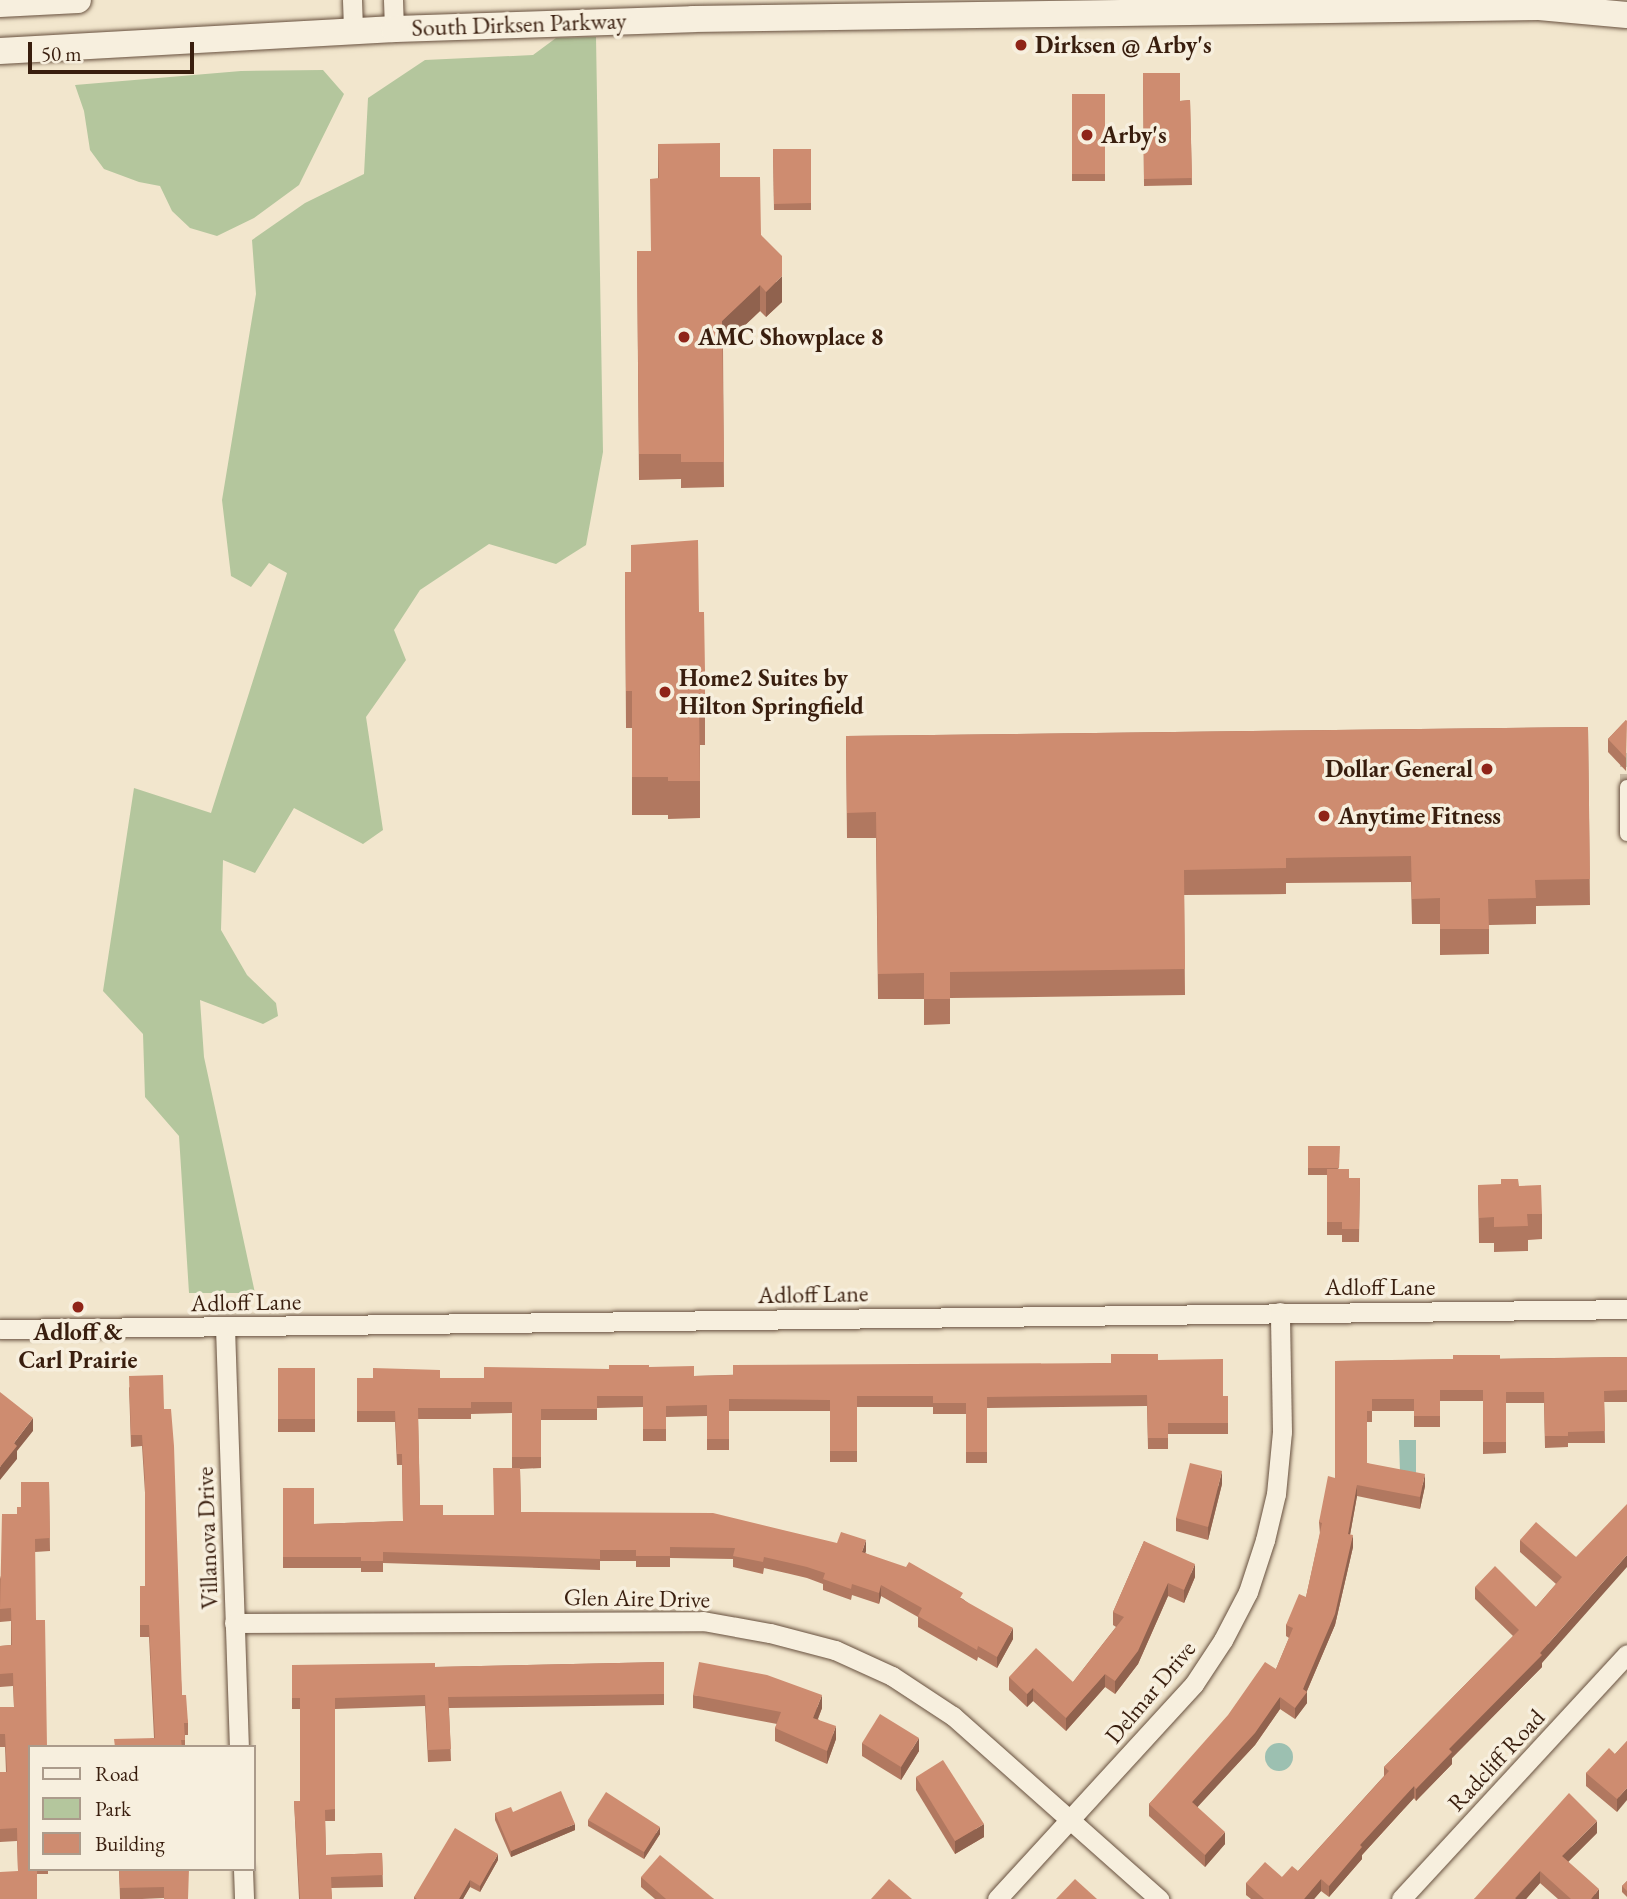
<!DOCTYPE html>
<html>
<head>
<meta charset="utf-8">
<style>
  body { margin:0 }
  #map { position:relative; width:1627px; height:1899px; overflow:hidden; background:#f2e6cd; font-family:"EB Garamond",serif }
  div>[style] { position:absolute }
  .green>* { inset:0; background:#b4c69d }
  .water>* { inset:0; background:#9cc0b1 }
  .round { border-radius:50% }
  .pedestrian-tunnel>* { height:14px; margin-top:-7px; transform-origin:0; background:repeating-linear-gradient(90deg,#cdbea7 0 14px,transparent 0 21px) }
  .roads { filter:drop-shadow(0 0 2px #67503e) drop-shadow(0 0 2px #67503e) }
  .pedestrian>* { height:14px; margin:-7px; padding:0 7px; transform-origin:7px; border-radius:7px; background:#f7efde }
  .minor>* { height:19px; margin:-9.5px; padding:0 9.5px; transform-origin:9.5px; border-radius:9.5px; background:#f7efde }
  .secondary>* { height:26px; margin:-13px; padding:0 13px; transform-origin:13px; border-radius:13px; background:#f7efde }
  .wall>* { inset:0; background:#b17860 }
  .shaded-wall>* { inset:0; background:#90624e }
  .building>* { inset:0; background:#ce8c70 }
  .dots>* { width:19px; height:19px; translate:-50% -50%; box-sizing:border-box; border:4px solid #f7efde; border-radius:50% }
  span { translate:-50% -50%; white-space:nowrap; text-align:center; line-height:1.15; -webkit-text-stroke:7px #f7efde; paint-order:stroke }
  .street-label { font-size:24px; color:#391e0e }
  .poi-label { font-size:24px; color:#391e0e; font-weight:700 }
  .left { translate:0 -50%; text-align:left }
  .right { translate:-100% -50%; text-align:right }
  .legend { position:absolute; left:28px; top:1745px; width:228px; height:126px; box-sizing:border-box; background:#f7efde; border:2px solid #ab9b8b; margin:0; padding:9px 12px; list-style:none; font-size:21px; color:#391e0e }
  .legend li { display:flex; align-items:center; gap:14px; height:35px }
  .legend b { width:35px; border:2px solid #ab9b8b }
  .scale { position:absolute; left:28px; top:42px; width:166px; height:32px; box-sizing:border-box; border:4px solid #391e0e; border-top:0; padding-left:9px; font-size:21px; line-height:24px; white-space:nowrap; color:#391e0e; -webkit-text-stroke:5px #f7efde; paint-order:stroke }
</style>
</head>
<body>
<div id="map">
  <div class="green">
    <div style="clip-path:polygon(596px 37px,603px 452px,586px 545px,556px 564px,489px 544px,420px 590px,394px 630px,406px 660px,366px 717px,383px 830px,363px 844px,294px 808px,255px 873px,223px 860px,221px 930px,247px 975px,276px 1003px,278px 1016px,263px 1024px,200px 1000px,204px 1057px,255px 1293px,189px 1293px,179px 1136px,145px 1097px,143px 1034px,103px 991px,134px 788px,211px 813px,287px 573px,269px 563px,251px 587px,231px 576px,222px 500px,256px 294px,252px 240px,305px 203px,364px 174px,368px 98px,425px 60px,533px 55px,556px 38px)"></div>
    <div style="clip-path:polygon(323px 70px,344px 94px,299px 185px,254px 218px,217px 236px,190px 228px,172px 211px,160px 186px,139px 182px,104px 169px,90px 150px,84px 111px,75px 85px,241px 71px)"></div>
  </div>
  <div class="water">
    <div style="clip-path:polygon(1399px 1440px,1416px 1440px,1416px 1473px,1400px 1473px)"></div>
    <div class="round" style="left:1265px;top:1743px;width:28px;height:28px"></div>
  </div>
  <div class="pedestrian-tunnel">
    <div style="left:1627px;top:753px;width:34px;rotate:90deg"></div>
  </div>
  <div class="roads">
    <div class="pedestrian">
      <div style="left:1627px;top:787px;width:47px;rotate:90deg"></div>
    </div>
    <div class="minor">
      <div style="left:352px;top:0;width:31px;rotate:88deg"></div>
      <div style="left:393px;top:0;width:29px;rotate:88deg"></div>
      <div style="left:225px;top:1327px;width:420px;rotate:88.1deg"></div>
      <div style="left:0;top:1329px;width:1627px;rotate:-0.7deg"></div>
      <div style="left:234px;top:1623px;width:469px;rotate:-0.2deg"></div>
      <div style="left:703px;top:1621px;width:68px;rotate:10.2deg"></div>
      <div style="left:770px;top:1633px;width:67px;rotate:14.7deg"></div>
      <div style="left:835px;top:1650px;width:63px;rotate:24.5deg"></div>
      <div style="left:892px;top:1676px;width:73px;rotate:33.3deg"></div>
      <div style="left:953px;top:1716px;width:276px;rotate:41.6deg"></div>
      <div style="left:243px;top:1869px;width:30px;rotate:88deg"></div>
      <div style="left:997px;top:1899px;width:292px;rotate:-47.5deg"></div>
      <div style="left:1194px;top:1684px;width:53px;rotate:-56.6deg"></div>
      <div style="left:1223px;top:1640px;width:54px;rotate:-62.5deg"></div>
      <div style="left:1248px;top:1592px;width:55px;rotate:-71.9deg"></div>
      <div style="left:1265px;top:1540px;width:47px;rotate:-76.6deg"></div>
      <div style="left:1276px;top:1494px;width:62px;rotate:-84.5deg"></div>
      <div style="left:1282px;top:1432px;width:120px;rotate:-91deg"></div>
      <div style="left:1401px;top:1899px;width:333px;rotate:-47.3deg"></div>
    </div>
    <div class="secondary">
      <div style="left:0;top:4px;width:78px;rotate:-2.9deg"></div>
      <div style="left:0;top:51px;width:395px;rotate:-3.2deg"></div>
      <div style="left:394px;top:29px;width:299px;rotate:-1.9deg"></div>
      <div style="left:693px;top:19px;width:846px;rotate:-0.81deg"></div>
      <div style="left:1539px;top:7px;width:88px;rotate:5.2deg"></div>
    </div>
  </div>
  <div class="wall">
    <div style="clip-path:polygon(1143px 73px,1180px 101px,1190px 100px,1192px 185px,1144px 186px)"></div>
    <div style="clip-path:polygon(1072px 94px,1105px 94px,1105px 181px,1072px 181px)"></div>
    <div style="clip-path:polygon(658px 144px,720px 177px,761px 235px,782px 302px,766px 317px,760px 311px,723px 346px,724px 487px,681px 488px,681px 479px,639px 480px,637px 251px,651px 251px,658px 178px)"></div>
    <div style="clip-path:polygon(773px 149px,811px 149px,811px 210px,774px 210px)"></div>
    <div style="clip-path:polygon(625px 572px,699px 612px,705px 708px,705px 745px,700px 745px,700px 818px,668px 819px,668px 815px,632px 815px,632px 728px,626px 728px)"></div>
    <div style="clip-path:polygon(1626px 720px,1626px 771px,1608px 752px,1608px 739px)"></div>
    <div style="clip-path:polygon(1588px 727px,1590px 905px,1536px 906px,1536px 924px,1489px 925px,1489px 954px,1440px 955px,1440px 924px,1412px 924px,1411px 882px,1286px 883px,1286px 894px,1184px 895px,1185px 995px,950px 998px,950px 1024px,924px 1025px,924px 999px,878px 999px,876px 838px,847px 838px,846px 736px)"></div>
    <div style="clip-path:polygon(1308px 1146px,1339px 1169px,1349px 1178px,1360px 1178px,1359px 1242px,1342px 1242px,1342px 1235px,1327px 1235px,1327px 1175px,1308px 1175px)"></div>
    <div style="clip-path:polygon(1478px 1185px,1542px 1214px,1542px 1239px,1528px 1240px,1528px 1251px,1494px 1252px,1494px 1243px,1479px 1243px)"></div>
    <div style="clip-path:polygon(1627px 1357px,1627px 1402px,1604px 1402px,1605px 1443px,1568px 1443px,1568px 1447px,1545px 1448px,1544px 1403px,1506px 1403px,1506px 1453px,1483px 1454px,1483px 1401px,1440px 1401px,1440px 1427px,1414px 1427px,1414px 1411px,1372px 1411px,1372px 1422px,1367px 1422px,1367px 1463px,1425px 1486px,1420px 1509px,1357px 1496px,1350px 1535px,1353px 1547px,1335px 1625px,1307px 1691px,1307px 1703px,1295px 1719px,1280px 1709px,1255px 1745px,1197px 1807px,1225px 1844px,1205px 1867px,1149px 1816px,1149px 1804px,1276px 1669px,1289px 1638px,1286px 1636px,1286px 1625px,1306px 1597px,1320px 1534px,1319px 1522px,1335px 1478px,1335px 1361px)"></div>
    <div style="clip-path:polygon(evenodd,1158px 1360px,1223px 1396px,1228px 1396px,1228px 1434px,1168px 1434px,1168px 1449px,1148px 1449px,1147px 1406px,987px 1408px,987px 1463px,966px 1463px,966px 1414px,933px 1414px,933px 1407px,857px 1407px,857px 1462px,830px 1462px,830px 1411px,729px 1411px,729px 1450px,707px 1450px,707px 1416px,666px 1417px,666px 1441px,643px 1441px,643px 1407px,597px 1408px,597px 1420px,541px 1420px,541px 1468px,520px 1469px,521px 1512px,866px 1551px,865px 1553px,963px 1599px,1013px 1639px,997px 1668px,978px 1657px,977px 1661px,918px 1627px,918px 1617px,881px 1596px,879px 1604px,852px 1595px,851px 1600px,823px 1590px,823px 1584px,807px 1578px,764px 1568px,763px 1574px,733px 1567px,733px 1559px,670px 1558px,670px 1567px,636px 1567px,636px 1561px,600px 1561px,600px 1570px,383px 1563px,383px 1572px,361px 1572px,361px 1568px,283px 1568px,283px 1488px,314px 1524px,403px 1521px,402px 1465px,397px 1465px,395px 1422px,357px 1422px,357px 1378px,484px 1378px,649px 1367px,694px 1376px,1111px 1363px,1158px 1360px,512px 1413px,512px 1468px,494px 1515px,443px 1515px,420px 1505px,418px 1419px,471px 1419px,471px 1414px,512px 1413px)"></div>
    <div style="clip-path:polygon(278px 1368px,315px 1368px,315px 1432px,278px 1432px)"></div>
    <div style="clip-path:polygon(129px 1387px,164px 1409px,182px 1695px,188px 1723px,188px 1735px,185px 1735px,185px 1747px,114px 1747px,154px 1738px,149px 1637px,140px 1637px,140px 1586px,145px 1586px,145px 1493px,142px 1446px,131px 1447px)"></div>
    <div style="clip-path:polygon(49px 1482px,50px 1551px,35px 1552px,30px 1869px,48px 1869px,48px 1874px,37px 1874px,18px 1871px,17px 1841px,0 1842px,0 1772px,6px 1772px,5px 1747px,0 1747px,0 1707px,14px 1707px,13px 1686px,0 1687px,0 1646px,11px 1645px,11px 1621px,0 1622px,0 1579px,21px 1507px)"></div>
    <div style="clip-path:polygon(1222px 1484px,1208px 1540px,1176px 1531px,1176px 1518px)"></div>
    <div style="clip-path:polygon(1520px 1540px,1576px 1557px,1542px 1663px,1542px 1667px,1452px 1758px,1452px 1764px,1416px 1801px,1414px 1798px,1362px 1855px,1362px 1859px,1329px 1897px,1321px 1891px,1314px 1899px,1251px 1899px,1246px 1895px,1246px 1883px,1282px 1877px,1298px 1871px,1384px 1776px,1384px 1767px,1513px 1636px,1475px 1599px,1475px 1587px,1536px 1607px,1556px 1584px,1520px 1552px)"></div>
    <div style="clip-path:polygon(1144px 1541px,1195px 1577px,1184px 1603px,1168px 1596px,1138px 1664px,1115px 1694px,1105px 1687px,1066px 1731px,1033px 1701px,1027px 1707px,1009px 1690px,1009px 1677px,1073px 1682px,1116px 1627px,1113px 1625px,1113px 1612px)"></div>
    <div style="clip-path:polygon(664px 1662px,664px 1705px,449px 1708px,451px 1761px,428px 1762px,425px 1706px,335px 1709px,335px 1821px,325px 1821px,326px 1855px,382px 1853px,383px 1887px,331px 1888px,332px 1899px,299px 1899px,294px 1801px,300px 1801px,300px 1709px,292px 1709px,292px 1665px,435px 1667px)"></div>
    <div style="clip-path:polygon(693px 1695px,822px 1708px,818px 1719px,836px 1739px,827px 1764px,775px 1741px,775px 1728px,777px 1724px,693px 1708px)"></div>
    <div style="clip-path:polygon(1627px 1741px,1617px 1812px,1586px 1786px,1586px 1773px,1615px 1754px)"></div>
    <div style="clip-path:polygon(862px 1743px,919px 1751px,901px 1780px,862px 1756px)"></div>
    <div style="clip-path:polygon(916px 1777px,984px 1837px,955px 1854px,916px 1790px)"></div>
    <div style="clip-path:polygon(513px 1812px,575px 1830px,511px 1857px,495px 1820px,495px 1813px)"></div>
    <div style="clip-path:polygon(588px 1820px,660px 1834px,644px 1859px,588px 1826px)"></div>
    <div style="clip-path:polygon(1597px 1833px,1568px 1862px,1599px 1899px,1558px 1899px,1540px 1883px,1526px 1899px,1474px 1899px)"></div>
    <div style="clip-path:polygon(498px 1860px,480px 1892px,470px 1887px,463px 1899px,414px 1899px,414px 1897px)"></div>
    <div style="clip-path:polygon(119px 1869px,189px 1869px,164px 1898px,142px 1899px,120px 1899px)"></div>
    <div style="clip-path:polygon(641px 1877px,714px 1899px,655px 1899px,641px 1887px)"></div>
    <div style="clip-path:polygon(1627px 1881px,1627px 1897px,1622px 1892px,1622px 1886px)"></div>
  </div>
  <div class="shaded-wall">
    <div style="clip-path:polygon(782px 276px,782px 302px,766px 317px,766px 292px)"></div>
    <div style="clip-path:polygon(760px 285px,760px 311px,722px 347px,722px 321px)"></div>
    <div style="clip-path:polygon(33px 1418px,33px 1431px,17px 1451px,17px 1459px,0 1480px,0 1467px,14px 1443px)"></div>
    <div style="clip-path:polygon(1222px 1471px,1222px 1484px,1208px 1540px,1208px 1527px)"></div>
    <div style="clip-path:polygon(1425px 1474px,1425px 1486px,1420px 1509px,1420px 1497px)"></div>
    <div style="clip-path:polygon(1357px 1485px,1357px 1496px,1348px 1546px,1348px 1534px)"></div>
    <div style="clip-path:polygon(1353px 1535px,1353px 1547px,1335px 1625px,1306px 1693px,1307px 1692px,1307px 1703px,1295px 1719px,1295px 1708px,1303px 1689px)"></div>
    <div style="clip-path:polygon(866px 1540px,866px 1551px,862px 1563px,862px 1552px)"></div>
    <div style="clip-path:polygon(1627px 1555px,1627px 1567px,1542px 1663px,1542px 1667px,1452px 1758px,1452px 1764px,1416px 1801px,1416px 1789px,1449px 1749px,1540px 1653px)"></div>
    <div style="clip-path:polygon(1195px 1564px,1195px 1577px,1184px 1603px,1184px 1590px)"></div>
    <div style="clip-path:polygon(1168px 1583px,1168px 1596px,1138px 1664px,1115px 1694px,1115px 1681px)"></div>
    <div style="clip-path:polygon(881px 1585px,881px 1596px,879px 1604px,879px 1593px)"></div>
    <div style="clip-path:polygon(1013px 1628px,1013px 1639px,997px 1668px,997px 1657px)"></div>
    <div style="clip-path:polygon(1105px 1674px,1105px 1687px,1066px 1731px,1066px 1718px)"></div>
    <div style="clip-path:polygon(1033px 1688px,1033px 1701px,1027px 1707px,1027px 1694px)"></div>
    <div style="clip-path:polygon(822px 1695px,822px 1708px,813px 1731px,813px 1718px)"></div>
    <div style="clip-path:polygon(1280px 1697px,1280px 1709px,1255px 1745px,1192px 1813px,1192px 1802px)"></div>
    <div style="clip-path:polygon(836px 1726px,836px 1739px,827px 1764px,827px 1751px)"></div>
    <div style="clip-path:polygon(919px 1738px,919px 1751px,901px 1780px,901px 1767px)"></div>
    <div style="clip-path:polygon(1414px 1786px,1414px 1798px,1362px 1855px,1362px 1859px,1329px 1897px,1329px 1886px,1360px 1845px)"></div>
    <div style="clip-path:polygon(1627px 1788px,1627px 1800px,1617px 1812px,1617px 1799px)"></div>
    <div style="clip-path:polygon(1597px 1821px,1597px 1833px,1562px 1868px,1562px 1856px)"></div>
    <div style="clip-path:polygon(575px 1824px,575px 1830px,511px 1857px,511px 1851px)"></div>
    <div style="clip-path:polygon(984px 1824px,984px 1837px,955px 1854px,955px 1841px)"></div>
    <div style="clip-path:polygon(660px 1827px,660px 1834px,644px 1859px,644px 1852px)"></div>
    <div style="clip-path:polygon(1225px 1832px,1225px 1844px,1205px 1867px,1205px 1855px)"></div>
    <div style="clip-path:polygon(498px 1854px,498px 1860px,480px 1892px,480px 1886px)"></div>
    <div style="clip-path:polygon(1540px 1871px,1540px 1883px,1526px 1899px,1515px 1899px)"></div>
    <div style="clip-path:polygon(1321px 1879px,1321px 1891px,1314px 1899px,1304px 1899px)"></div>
    <div style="clip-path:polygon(470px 1880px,470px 1887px,463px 1899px,459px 1899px)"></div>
    <div style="clip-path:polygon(1599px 1889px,1599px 1899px,1591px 1899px)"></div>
  </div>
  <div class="building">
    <div style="clip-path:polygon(1143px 73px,1180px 73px,1180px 101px,1190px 100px,1192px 178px,1144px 179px)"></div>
    <div style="clip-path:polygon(1072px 94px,1105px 94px,1105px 174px,1072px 174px)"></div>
    <div style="clip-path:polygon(720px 143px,720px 177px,760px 177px,761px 235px,782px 256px,782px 276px,766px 292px,760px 285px,722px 321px,724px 462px,681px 462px,681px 454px,639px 454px,637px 251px,651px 251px,650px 179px,659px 178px,658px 144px)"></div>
    <div style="clip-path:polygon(773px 149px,811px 149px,811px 203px,774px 204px)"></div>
    <div style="clip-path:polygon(698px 540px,699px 612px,704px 612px,705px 671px,705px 708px,699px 708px,700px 781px,668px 781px,668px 777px,632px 777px,632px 691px,626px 691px,625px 572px,631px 572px,631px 545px)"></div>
    <div style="clip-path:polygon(1626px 720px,1627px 721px,1626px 758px,1608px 739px)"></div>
    <div style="clip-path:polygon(1588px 727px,1590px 879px,1535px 880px,1536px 898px,1488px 899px,1489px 929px,1440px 929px,1440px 898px,1412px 899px,1411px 856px,1286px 858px,1286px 868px,1184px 870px,1185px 969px,950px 972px,950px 999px,924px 999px,924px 973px,878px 974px,876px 812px,847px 813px,846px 736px)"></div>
    <div style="clip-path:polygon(1308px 1146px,1340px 1146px,1339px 1168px,1308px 1168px)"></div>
    <div style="clip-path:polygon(1327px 1169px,1349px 1169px,1349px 1178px,1360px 1178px,1359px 1229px,1342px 1229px,1342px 1222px,1327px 1222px)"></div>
    <div style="clip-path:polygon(1501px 1179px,1518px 1179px,1519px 1186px,1541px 1185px,1542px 1214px,1527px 1214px,1528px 1226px,1494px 1227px,1494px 1217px,1479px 1218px,1478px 1185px,1501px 1184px)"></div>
    <div style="clip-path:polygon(1111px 1354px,1158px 1354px,1158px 1360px,1223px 1359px,1223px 1396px,1228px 1396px,1228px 1423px,1168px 1423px,1168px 1438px,1148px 1438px,1147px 1395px,987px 1397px,987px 1452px,966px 1452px,966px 1403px,933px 1403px,933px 1396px,857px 1396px,857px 1451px,830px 1451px,830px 1400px,729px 1399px,729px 1439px,707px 1439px,707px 1405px,666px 1406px,666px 1429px,643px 1429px,643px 1396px,597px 1396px,597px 1409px,541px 1409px,541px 1457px,512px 1457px,512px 1402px,471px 1402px,471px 1408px,418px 1408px,420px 1505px,443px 1505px,443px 1515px,494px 1515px,493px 1468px,520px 1468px,521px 1512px,713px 1513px,837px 1543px,841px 1532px,866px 1540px,862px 1552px,906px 1567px,909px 1562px,963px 1593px,960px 1598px,1013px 1628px,997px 1657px,978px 1646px,977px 1650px,918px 1616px,922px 1608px,881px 1585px,879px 1593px,852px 1584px,851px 1589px,823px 1579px,825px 1573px,807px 1567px,764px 1557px,763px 1562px,733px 1556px,735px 1548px,670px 1547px,670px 1556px,636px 1556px,636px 1550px,600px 1550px,600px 1559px,383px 1552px,383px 1561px,361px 1561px,361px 1557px,283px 1557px,283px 1488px,314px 1488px,314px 1524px,403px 1521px,402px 1454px,397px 1454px,395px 1411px,357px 1411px,357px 1378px,373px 1378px,373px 1368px,440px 1370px,440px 1378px,484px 1378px,484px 1367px,609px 1369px,609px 1365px,649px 1365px,649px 1367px,694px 1366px,694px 1376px,733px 1375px,733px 1365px,1111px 1363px)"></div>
    <div style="clip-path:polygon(1453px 1355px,1500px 1355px,1500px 1359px,1627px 1357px,1627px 1390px,1604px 1391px,1605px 1431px,1568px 1432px,1568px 1436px,1545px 1436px,1544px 1392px,1506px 1392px,1506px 1442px,1483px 1442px,1483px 1390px,1440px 1390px,1440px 1416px,1414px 1416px,1414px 1399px,1372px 1399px,1372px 1411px,1367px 1411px,1367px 1463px,1425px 1474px,1420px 1497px,1357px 1485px,1348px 1534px,1353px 1535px,1335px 1614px,1303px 1689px,1307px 1692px,1295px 1708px,1280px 1697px,1255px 1733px,1192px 1802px,1225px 1832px,1205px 1855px,1149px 1804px,1228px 1715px,1265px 1662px,1276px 1669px,1293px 1628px,1286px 1625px,1299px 1594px,1306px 1597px,1322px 1523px,1319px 1522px,1328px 1476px,1335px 1478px,1335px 1361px,1453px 1359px)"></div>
    <div style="clip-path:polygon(278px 1368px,315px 1368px,315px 1419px,278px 1419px)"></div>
    <div style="clip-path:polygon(163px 1375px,164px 1409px,171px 1409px,174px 1446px,182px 1695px,186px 1695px,188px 1723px,184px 1723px,185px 1740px,181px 1740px,182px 1747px,115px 1747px,114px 1739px,155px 1738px,149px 1625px,140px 1625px,140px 1586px,145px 1586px,145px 1481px,142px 1435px,131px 1435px,129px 1376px)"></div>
    <div style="clip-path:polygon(0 1392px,33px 1418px,14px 1443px,17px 1446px,0 1467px)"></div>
    <div style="clip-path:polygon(1190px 1463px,1222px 1471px,1208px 1527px,1176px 1518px)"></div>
    <div style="clip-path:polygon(21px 1482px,49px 1482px,50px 1538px,35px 1539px,36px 1620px,45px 1620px,47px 1747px,30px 1747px,30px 1869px,37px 1869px,37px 1899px,0 1899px,0 1872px,18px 1871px,17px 1828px,0 1829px,0 1772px,7px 1772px,5px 1734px,0 1734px,0 1707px,14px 1707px,13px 1673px,0 1674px,0 1646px,12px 1645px,11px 1608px,0 1609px,2px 1514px,17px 1514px,17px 1507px,21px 1507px)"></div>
    <div style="clip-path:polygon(1627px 1504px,1627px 1555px,1540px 1653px,1542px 1655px,1449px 1749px,1452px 1752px,1416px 1789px,1414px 1786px,1360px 1845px,1362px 1847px,1329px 1886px,1321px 1879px,1304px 1899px,1264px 1899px,1246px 1883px,1265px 1862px,1282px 1877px,1292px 1866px,1298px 1871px,1389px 1771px,1384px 1767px,1519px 1630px,1475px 1587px,1495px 1566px,1536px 1607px,1562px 1577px,1520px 1540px,1536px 1522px,1576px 1557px)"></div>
    <div style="clip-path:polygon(1144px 1541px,1195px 1564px,1184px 1590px,1168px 1583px,1138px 1651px,1115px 1681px,1105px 1674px,1066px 1718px,1033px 1688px,1027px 1694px,1009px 1677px,1036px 1648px,1073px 1682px,1124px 1617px,1113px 1612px)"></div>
    <div style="clip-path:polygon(664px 1662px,664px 1694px,448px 1697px,451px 1749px,428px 1750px,425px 1695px,335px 1698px,335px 1809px,325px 1810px,326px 1855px,382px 1853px,383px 1875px,331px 1877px,332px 1899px,300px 1899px,294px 1801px,300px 1801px,300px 1698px,292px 1698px,292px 1665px,435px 1663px,435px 1667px)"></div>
    <div style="clip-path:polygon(699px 1662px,767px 1675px,822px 1695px,813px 1718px,836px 1726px,827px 1751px,775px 1728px,781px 1712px,693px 1695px)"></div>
    <div style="clip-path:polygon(880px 1714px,919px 1738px,901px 1767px,862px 1743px)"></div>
    <div style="clip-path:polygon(1627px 1741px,1627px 1788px,1617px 1799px,1586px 1773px,1609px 1748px,1615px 1754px)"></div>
    <div style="clip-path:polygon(943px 1760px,984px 1824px,955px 1841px,916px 1777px)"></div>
    <div style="clip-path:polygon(561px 1791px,575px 1824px,511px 1851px,495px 1813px,511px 1807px,513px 1812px)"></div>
    <div style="clip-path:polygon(606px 1792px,660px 1827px,644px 1852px,588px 1820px)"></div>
    <div style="clip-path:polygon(1569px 1793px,1597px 1821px,1562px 1856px,1599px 1889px,1591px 1899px,1571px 1899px,1540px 1871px,1515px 1898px,1516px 1899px,1474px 1899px)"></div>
    <div style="clip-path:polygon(455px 1828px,498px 1854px,480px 1886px,470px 1880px,459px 1899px,417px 1899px,414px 1897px)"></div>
    <div style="clip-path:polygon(660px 1855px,714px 1899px,666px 1899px,641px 1877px)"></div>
    <div style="clip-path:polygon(119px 1869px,189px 1869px,188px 1899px,164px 1899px,164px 1887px,120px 1888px)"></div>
    <div style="clip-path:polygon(889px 1879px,912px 1899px,871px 1899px)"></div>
    <div style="clip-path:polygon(1075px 1879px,1097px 1899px,1056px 1899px)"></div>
    <div style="clip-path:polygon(1627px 1881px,1627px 1891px,1622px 1886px)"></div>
  </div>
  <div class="dots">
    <div style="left:1021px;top:45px;background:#8f2418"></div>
    <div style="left:1087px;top:135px;background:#8f2418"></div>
    <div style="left:684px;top:337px;background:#8f2418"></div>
    <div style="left:665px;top:692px;background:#8f2418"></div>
    <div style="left:1487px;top:769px;background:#8f2418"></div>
    <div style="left:1324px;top:816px;background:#8f2418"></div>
    <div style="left:78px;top:1307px;background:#8f2418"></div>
  </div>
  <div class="street-label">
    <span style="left:519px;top:24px;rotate:-2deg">South Dirksen Parkway</span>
    <span style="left:1380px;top:1287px">Adloff Lane</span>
    <span style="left:813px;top:1294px;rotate:-1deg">Adloff Lane</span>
    <span style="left:246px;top:1302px;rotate:-1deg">Adloff Lane</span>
    <span style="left:207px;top:1538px;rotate:-92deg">Villanova Drive</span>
    <span style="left:637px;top:1598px;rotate:1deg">Glen Aire Drive</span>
    <span style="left:1150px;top:1692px;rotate:-50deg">Delmar Drive</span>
    <span style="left:1496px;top:1760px;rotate:-47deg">Radcliff Road</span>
  </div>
  <div class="poi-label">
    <span class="left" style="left:1035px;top:45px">Dirksen @ Arby's</span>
    <span class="left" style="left:1101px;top:135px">Arby's</span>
    <span class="left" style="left:698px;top:337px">AMC Showplace 8</span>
    <span class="left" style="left:679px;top:692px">Home2 Suites by<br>Hilton Springfield</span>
    <span class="right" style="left:1473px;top:769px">Dollar General</span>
    <span class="left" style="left:1338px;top:816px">Anytime Fitness</span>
    <span style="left:78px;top:1346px">Adloff &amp;<br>Carl Prairie</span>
  </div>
  <ul class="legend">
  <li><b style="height:9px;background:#f7efde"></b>Road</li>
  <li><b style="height:19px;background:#b4c69d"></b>Park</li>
  <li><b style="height:19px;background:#ce8c70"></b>Building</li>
  </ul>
  <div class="scale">50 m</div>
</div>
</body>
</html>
